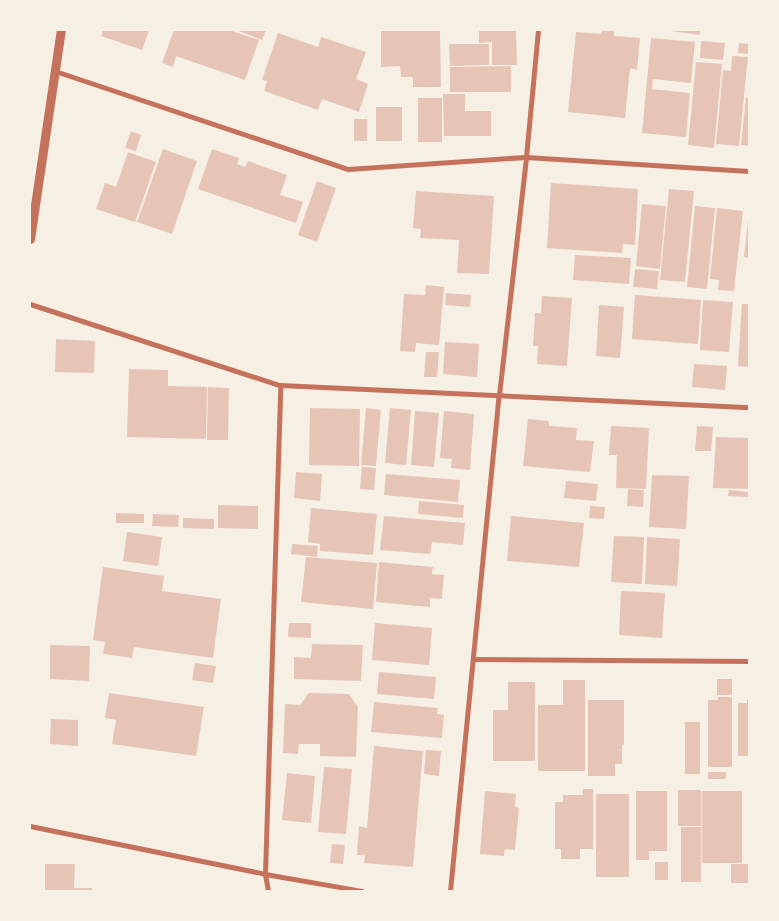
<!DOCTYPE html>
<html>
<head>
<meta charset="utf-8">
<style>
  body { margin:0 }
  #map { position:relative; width:779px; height:921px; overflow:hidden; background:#f6efe4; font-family:Karla,sans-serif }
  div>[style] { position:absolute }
  .building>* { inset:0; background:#e6c5b7 }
  .minor>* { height:5px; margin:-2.5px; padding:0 2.5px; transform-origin:2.5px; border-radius:2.5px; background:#c5725c }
  .tertiary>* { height:9px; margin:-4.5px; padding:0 4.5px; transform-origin:4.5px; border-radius:4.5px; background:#c5725c }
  span { translate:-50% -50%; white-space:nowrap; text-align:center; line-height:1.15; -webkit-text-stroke:4.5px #f6efe4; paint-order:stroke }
  .frame { position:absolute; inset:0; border:31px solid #f6efe4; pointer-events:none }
</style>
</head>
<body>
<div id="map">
  <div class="building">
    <div style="clip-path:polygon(103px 30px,149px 30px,142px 50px,101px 36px)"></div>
    <div style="clip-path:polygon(174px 30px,229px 30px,259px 40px,245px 80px,176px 56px,173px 67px,162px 63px)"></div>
    <div style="clip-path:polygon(236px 30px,266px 30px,262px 40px)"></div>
    <div style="clip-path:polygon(440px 30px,441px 87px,413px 87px,413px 77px,401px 77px,400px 66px,381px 67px,381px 31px)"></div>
    <div style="clip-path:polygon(479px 30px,516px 30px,517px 65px,492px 65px,492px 42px,479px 43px)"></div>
    <div style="clip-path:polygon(602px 30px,614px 30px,614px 36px,640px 38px,637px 70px,630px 68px,625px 118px,568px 112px,576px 32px,601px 34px)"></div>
    <div style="clip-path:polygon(662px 30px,700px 30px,700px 35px)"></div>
    <div style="clip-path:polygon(278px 33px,318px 47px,321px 37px,366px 52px,356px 79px,368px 84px,359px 112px,322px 99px,318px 110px,264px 91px,267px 81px,262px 80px)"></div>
    <div style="clip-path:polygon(651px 38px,695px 42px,691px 83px,653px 79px,652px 89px,690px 93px,686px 137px,642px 133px)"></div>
    <div style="clip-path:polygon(701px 41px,725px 43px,723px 60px,700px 58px)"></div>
    <div style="clip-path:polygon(739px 43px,749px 44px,749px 54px,738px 53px)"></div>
    <div style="clip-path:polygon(449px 44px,489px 44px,489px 65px,450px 66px)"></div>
    <div style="clip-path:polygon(732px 56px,748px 57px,739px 146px,716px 144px,723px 70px,731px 71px)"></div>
    <div style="clip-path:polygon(696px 62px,722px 64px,714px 148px,688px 145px)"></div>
    <div style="clip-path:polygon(511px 66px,511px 92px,450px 92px,450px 67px)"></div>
    <div style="clip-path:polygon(443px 94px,465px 94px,465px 111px,491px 111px,491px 136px,444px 136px)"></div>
    <div style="clip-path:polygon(746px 97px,749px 98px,749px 146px,741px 145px)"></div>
    <div style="clip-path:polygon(418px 98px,442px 98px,442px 142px,418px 142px)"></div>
    <div style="clip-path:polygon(376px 107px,402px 107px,402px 141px,376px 141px)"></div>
    <div style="clip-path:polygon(354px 119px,367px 119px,367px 141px,354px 141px)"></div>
    <div style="clip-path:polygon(131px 131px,141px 135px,136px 151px,125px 148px)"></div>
    <div style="clip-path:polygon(163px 149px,197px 161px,172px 234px,137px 222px)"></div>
    <div style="clip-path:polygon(212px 149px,239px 158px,237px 164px,245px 167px,248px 161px,287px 175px,280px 195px,303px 202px,296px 223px,198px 189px)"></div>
    <div style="clip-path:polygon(128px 152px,156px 162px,135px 222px,96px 209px,105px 183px,116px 187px)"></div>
    <div style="clip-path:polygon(317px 181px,336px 188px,317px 242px,298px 235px)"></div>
    <div style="clip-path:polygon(551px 183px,638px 189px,635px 245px,623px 244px,622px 253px,547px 248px)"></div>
    <div style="clip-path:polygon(669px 189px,694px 191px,685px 282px,660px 280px)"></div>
    <div style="clip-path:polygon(416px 191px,494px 196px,489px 274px,457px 273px,459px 240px,420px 238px,421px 229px,413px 228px)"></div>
    <div style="clip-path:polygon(642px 204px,666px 206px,660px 269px,636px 266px)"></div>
    <div style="clip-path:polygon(695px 206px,715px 208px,707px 289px,687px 287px)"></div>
    <div style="clip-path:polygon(717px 208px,743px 211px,734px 291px,718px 290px,719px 280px,710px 279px)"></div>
    <div style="clip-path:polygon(748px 220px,749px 220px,749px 258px,744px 257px)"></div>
    <div style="clip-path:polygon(575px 255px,631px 258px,629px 284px,573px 280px)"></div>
    <div style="clip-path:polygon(635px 269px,659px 271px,657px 289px,633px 287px)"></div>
    <div style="clip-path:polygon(426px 285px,444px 287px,439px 345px,416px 343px,415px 352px,400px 351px,404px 294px,425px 295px)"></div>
    <div style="clip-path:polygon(446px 293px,471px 295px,470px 307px,445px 305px)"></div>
    <div style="clip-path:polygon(635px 295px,701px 300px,698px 344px,632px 339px)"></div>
    <div style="clip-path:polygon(542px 296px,572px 298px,567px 366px,537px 364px,538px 346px,533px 346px,535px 313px,541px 313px)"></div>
    <div style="clip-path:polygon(703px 300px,733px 302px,729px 352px,700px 350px)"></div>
    <div style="clip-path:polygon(742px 304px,749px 304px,749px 367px,738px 366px)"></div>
    <div style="clip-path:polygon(599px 305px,624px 307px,620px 358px,596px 356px)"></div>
    <div style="clip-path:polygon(56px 339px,95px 341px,94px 373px,55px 372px)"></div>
    <div style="clip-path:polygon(445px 342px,479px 344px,477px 377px,443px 374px)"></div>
    <div style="clip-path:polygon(426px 352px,439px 352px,437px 377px,424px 377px)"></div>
    <div style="clip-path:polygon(694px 364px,727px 366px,725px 390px,692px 387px)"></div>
    <div style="clip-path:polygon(129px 369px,168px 370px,168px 386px,207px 387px,206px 439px,127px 437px)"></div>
    <div style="clip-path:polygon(208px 387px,229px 388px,228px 440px,207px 440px)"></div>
    <div style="clip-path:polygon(310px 408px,360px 409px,359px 466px,309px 465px)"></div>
    <div style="clip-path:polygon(366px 408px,381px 410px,376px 466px,361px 465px)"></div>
    <div style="clip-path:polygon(390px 408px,411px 410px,406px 465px,385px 463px)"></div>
    <div style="clip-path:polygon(415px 411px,439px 413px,434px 467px,411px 465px)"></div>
    <div style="clip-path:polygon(444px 411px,474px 414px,470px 470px,451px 468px,452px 459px,440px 458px)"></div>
    <div style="clip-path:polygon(528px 419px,549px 421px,549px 426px,577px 428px,576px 440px,594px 441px,590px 472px,523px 466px)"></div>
    <div style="clip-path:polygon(611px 426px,649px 428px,646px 489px,616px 488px,617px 455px,609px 455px)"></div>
    <div style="clip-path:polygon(697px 426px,713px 427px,711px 451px,695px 451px)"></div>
    <div style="clip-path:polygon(716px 437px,749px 438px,749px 489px,713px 488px)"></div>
    <div style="clip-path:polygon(362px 467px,376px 468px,374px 490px,360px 489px)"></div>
    <div style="clip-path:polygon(296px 472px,322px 474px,320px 501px,294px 498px)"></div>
    <div style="clip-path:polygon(386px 474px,460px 480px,458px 502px,384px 495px)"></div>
    <div style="clip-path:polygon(652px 475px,689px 476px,686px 529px,649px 527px)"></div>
    <div style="clip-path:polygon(566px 481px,598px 484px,596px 501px,564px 498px)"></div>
    <div style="clip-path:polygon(628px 489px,644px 490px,643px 507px,627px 506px)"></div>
    <div style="clip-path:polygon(729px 490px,749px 492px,749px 497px,728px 496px)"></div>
    <div style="clip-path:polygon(419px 501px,464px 505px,463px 518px,418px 514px)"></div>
    <div style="clip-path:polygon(218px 505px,258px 506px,258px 529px,218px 528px)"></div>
    <div style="clip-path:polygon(590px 506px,605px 507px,604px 519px,589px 518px)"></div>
    <div style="clip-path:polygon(311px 508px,377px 514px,373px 555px,320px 551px,320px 544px,308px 542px)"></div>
    <div style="clip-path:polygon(116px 513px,144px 514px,144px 523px,116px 523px)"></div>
    <div style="clip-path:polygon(153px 514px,179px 515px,178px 527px,152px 526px)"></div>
    <div style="clip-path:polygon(384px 516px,465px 523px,463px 545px,432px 542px,430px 554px,380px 550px)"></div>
    <div style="clip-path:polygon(511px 516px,584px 523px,579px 567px,507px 561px)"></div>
    <div style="clip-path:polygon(183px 518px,214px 519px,214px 529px,183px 528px)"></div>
    <div style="clip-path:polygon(127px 532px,162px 537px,158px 566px,123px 561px)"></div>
    <div style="clip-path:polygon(614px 536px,644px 537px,642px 584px,611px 582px)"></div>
    <div style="clip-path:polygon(647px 537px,680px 539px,677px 586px,645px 584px)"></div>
    <div style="clip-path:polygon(292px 544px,318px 546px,317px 557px,291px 554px)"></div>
    <div style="clip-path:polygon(306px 557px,377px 563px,373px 609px,301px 602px)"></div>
    <div style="clip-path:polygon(379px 562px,433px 567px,432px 574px,444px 575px,442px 599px,430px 598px,430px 607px,376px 602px)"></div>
    <div style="clip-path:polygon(103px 567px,164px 576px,162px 591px,221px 599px,213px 658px,134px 647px,132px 658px,103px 654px,105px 642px,93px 640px)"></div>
    <div style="clip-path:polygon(621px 591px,665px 593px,662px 638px,619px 635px)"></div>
    <div style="clip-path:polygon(289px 623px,311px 623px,311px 638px,288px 637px)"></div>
    <div style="clip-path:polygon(375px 623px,432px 628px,429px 665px,372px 660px)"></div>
    <div style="clip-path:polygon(312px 644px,363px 645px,361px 681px,294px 679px,294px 657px,311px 658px)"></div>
    <div style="clip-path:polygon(50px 645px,90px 646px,89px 681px,50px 679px)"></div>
    <div style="clip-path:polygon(195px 663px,216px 666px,213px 683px,192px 680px)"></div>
    <div style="clip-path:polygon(379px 672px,436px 677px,434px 699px,377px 694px)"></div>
    <div style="clip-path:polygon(717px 679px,732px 679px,732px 695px,717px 695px)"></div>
    <div style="clip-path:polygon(563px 680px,585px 680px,585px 771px,538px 771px,538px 705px,563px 705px)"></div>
    <div style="clip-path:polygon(508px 682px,535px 682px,535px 761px,493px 761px,493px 710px,508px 710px)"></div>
    <div style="clip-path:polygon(109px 693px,204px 707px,196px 756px,112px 744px,116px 720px,105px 718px)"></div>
    <div style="clip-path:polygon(309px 693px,349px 694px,358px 707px,356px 757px,320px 756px,320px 744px,299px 744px,298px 754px,283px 753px,285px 704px,300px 705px)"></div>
    <div style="clip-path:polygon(718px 697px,732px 697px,732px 767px,708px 767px,708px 700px,718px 700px)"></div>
    <div style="clip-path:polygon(588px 700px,624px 700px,624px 745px,622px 745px,622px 764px,615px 764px,615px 776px,588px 776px)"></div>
    <div style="clip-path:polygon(747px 700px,749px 700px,749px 756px,738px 756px,738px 703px,747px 703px)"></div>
    <div style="clip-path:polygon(374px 702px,438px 708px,437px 714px,444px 715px,442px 738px,371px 732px)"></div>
    <div style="clip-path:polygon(51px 719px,78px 720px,78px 746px,50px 744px)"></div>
    <div style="clip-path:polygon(685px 722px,700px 722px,700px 774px,685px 774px)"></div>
    <div style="clip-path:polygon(374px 746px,423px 751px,413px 867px,364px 863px,365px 855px,357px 855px,359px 826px,367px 828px)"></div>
    <div style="clip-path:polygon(426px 750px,441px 751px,439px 776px,424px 774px)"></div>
    <div style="clip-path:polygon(324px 767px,352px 769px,346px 834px,318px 832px)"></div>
    <div style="clip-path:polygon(708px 772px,726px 772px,726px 779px,708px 779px)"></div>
    <div style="clip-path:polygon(287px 773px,315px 776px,311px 823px,282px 820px)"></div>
    <div style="clip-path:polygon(583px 789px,593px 789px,593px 849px,580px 849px,580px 859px,561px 859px,561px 849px,555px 849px,555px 802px,563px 802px,563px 795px,583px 795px)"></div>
    <div style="clip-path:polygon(678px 790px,701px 790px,701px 826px,678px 826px)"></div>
    <div style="clip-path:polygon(485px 791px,516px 794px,515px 807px,519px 808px,515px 850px,505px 849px,504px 856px,480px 854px)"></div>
    <div style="clip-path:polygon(636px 791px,667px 791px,667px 851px,649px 851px,649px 860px,636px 860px)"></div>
    <div style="clip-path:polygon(702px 791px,742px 791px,742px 863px,702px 863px)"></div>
    <div style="clip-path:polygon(596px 794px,629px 794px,629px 877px,596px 877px)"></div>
    <div style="clip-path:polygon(681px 827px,701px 827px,701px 882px,681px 882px)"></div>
    <div style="clip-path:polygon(332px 844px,345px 845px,343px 864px,330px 863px)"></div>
    <div style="clip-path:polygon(655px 862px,668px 862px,668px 880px,655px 880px)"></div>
    <div style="clip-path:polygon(45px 864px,75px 864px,74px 888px,92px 888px,92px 891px,45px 891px)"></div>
    <div style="clip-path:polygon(731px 864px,749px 864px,749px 883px,731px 883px)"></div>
  </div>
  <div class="minor">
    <div style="left:55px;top:71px;width:309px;rotate:18.5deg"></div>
    <div style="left:348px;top:169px;width:178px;rotate:-3.9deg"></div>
    <div style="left:526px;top:157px;width:223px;rotate:3.6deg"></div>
    <div style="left:30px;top:304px;width:263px;rotate:18deg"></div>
    <div style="left:280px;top:385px;width:470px;rotate:2.7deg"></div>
    <div style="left:475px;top:659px;width:274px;rotate:0.4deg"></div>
    <div style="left:30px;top:826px;width:240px;rotate:11.5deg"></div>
    <div style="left:265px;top:874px;width:98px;rotate:9.9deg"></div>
    <div style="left:268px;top:891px;width:17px;rotate:-100deg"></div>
    <div style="left:265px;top:874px;width:489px;rotate:-88.2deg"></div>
    <div style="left:450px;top:891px;width:498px;rotate:-84.4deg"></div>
    <div style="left:499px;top:395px;width:240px;rotate:-83.5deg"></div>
    <div style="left:526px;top:157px;width:128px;rotate:-84.6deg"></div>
  </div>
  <div class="tertiary">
    <div style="left:30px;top:239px;width:211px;rotate:-81.6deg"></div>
  </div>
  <div class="frame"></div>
</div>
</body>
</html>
